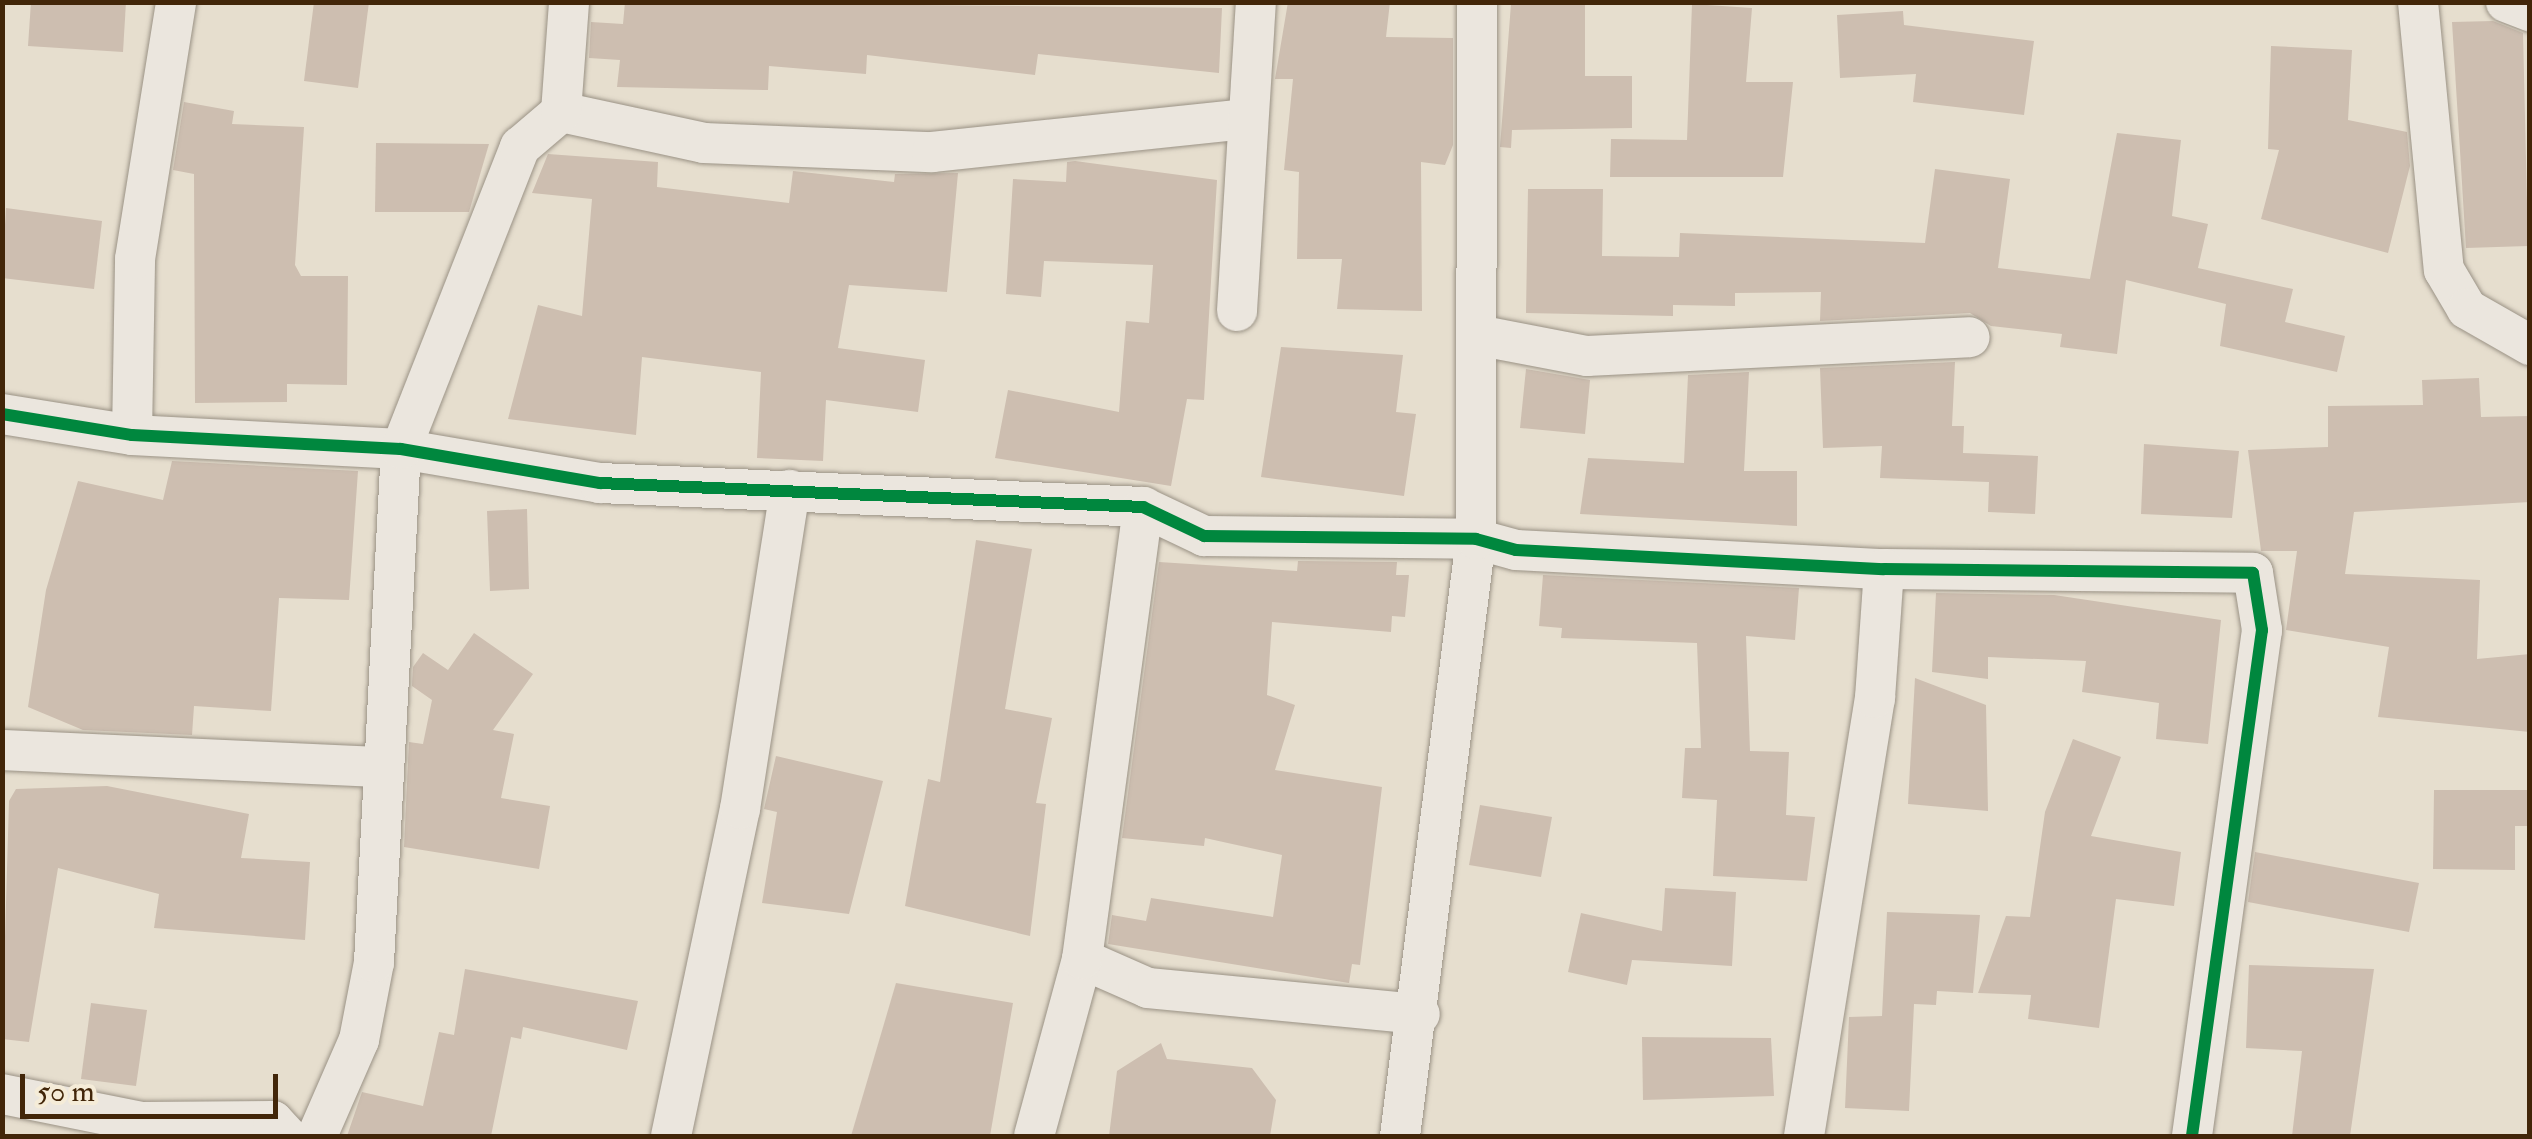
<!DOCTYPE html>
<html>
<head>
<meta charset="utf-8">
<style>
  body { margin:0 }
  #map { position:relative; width:2532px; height:1139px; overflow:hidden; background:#e6dece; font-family:"IM FELL Double Pica",serif }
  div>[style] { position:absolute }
  .building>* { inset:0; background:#cdbeb0 }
  .roads { filter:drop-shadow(0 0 2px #9a9285) drop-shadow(0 0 2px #9a9285) }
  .minor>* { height:40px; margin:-20px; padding:0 20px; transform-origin:20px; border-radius:20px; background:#ebe6de }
  .cycleway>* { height:12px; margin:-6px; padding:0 6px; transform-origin:6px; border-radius:6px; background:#00873e }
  span { translate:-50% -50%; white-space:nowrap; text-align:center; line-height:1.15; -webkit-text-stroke:9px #f5ecd8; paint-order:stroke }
  .frame { position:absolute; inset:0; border:5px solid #422609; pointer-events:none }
  .scale { position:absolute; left:20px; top:1074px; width:258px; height:45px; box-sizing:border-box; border:5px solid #422609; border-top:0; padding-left:12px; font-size:30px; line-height:35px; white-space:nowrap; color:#422609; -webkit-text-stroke:8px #f5ecd8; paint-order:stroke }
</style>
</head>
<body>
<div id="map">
  <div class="building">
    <div style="clip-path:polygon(31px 2px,126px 2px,123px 52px,28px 46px)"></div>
    <div style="clip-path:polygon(314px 2px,369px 2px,358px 88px,304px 81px)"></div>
    <div style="clip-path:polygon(625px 2px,1222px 8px,1219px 73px,1038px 54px,1035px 75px,867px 55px,866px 74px,769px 66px,768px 90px,617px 87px,620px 60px,589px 58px,591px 22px,623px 24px)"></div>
    <div style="clip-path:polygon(1288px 2px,1390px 2px,1386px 37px,1453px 38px,1453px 145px,1445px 165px,1421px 162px,1422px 311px,1337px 309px,1342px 259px,1297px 259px,1299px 172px,1284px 170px,1293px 79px,1275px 79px)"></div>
    <div style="clip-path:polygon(1511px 4px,1585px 4px,1585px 76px,1632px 76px,1632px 128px,1512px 130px,1511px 148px,1500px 147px)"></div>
    <div style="clip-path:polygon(1692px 4px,1752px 8px,1746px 82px,1793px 82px,1783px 177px,1610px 177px,1611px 139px,1687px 140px)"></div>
    <div style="clip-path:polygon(1903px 11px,1904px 25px,2034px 41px,2024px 115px,1913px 102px,1916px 74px,1840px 78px,1837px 15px)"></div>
    <div style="clip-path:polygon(2493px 21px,2523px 33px,2528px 246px,2466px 248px,2452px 22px)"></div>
    <div style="clip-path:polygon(2271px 46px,2352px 50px,2348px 120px,2407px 132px,2410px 166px,2388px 253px,2261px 219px,2279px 150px,2268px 149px)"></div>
    <div style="clip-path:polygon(184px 102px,234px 111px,232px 124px,304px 127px,295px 265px,301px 276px,348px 276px,347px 385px,287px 384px,287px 402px,195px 403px,194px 174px,173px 170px)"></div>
    <div style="clip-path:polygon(2117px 133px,2181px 140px,2172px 216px,2208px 224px,2198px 268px,2293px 289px,2285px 322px,2345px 336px,2337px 372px,2220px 346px,2226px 304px,2126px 280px,2117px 354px,2060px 347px,2062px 334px,1991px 326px,1970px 313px,1820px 321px,1821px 292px,1735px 293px,1735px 306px,1673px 305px,1673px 316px,1526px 313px,1528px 189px,1603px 189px,1602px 256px,1679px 257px,1680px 233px,1925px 243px,1935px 169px,2010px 179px,1998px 268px,2090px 279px)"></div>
    <div style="clip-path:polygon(376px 143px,489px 144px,469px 212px,375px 212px)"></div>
    <div style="clip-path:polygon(548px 154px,658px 162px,657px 187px,789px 203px,793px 171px,894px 182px,895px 174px,958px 173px,947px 292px,849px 285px,838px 348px,925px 360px,918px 412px,826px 400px,823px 461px,757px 458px,761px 372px,642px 357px,636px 435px,508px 419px,538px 305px,582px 316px,592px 199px,532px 193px)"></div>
    <div style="clip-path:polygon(1075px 161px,1217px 180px,1204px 400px,1187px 399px,1171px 486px,995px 458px,1008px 390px,1119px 412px,1126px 321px,1149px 323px,1153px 265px,1044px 261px,1041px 297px,1006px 294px,1013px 179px,1066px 182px,1067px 162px)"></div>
    <div style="clip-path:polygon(6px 208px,102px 221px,94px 289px,2px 278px)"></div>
    <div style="clip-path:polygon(1281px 347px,1403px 355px,1396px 412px,1416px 414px,1404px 496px,1261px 477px)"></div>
    <div style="clip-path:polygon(1955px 362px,1952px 426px,1964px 426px,1963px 453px,2038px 456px,2035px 514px,1988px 512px,1989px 482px,1880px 478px,1882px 446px,1823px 448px,1820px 368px)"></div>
    <div style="clip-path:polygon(1526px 369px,1590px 380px,1585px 434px,1520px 428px)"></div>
    <div style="clip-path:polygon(1749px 372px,1744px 471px,1797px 471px,1797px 526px,1580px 514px,1588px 458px,1684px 463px,1688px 375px)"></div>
    <div style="clip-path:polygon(2479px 378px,2481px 417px,2530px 416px,2530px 502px,2354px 512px,2345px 574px,2480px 580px,2477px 659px,2530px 654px,2530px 732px,2378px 717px,2389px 647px,2286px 630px,2297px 551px,2261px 551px,2248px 450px,2328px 447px,2328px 406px,2423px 405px,2422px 380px)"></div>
    <div style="clip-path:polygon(2144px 444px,2239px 451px,2232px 518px,2141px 514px)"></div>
    <div style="clip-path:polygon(172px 461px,358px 471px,349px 600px,279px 598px,271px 711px,194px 706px,192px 735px,83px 730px,28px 707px,46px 590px,78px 481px,163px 500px)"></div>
    <div style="clip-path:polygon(527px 509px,529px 589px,490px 591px,487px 511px)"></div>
    <div style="clip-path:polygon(976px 540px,1032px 549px,1005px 709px,1052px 718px,1036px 803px,1046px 804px,1030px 936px,905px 906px,928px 779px,940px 782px)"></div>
    <div style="clip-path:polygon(1298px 561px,1397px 562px,1396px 575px,1409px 575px,1405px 617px,1392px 616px,1391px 632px,1272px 622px,1267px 695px,1295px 705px,1275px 770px,1382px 787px,1360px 965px,1352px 964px,1349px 983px,1108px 944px,1112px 915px,1146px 921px,1151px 898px,1273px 917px,1282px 855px,1205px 838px,1204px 846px,1122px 838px,1159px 562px,1297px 571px)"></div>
    <div style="clip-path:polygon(1543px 575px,1799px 588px,1795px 640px,1746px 636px,1750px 751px,1789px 752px,1786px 815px,1815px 817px,1807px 881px,1713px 876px,1717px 800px,1682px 798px,1685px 748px,1701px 748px,1697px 643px,1561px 638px,1562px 628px,1539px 626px)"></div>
    <div style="clip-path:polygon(1936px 593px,2054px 595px,2221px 620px,2208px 744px,2156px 739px,2159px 703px,2082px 692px,2086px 661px,1988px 657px,1988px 679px,1932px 672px)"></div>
    <div style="clip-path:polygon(474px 633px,533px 674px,493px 730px,514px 734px,501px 798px,550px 806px,539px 869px,404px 847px,409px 742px,423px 744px,432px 700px,412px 686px,413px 667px,423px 653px,448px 670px)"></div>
    <div style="clip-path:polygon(1915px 678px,1986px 705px,1988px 811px,1908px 804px)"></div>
    <div style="clip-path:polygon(2073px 739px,2121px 757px,2091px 836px,2181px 852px,2174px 906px,2116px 899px,2099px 1028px,2028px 1019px,2031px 995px,1978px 993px,2006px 916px,2030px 917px,2045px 812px)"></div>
    <div style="clip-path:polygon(776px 756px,883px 781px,849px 914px,762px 903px,777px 812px,764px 809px)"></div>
    <div style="clip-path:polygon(107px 786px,249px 814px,241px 858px,310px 862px,305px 940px,154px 928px,159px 894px,58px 868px,29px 1042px,2px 1039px,9px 801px,16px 789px)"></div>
    <div style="clip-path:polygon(2434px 790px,2530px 790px,2530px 826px,2515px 826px,2515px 870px,2433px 869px)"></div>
    <div style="clip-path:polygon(1480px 805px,1552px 817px,1541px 877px,1469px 865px)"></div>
    <div style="clip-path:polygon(2255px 852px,2419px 883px,2409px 932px,2248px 902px)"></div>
    <div style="clip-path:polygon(1665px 888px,1736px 892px,1732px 966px,1632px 960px,1627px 985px,1568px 972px,1581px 913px,1662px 931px)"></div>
    <div style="clip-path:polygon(1887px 912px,1980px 915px,1973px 993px,1937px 991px,1936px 1005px,1914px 1004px,1909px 1111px,1845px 1108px,1849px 1017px,1882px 1016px)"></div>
    <div style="clip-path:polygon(2249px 965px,2374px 969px,2350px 1136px,2292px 1136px,2302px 1051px,2246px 1048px)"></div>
    <div style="clip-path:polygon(465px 969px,638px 1001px,627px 1050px,523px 1027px,521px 1039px,511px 1037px,491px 1136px,347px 1136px,362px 1092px,423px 1106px,439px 1032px,454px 1035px)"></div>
    <div style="clip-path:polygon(896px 983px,1013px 1003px,990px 1136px,851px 1136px)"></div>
    <div style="clip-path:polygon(91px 1003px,147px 1010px,136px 1086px,81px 1079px)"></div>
    <div style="clip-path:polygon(1642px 1037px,1771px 1038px,1774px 1096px,1643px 1100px)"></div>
    <div style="clip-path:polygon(1161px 1043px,1167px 1059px,1252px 1068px,1276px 1100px,1270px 1136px,1109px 1136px,1117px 1071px)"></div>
  </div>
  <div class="roads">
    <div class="minor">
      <div style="left:2418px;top:2px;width:269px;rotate:84.5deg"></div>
      <div style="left:2444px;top:270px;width:45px;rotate:59.5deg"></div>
      <div style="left:2467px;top:309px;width:73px;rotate:29.7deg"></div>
      <div style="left:2506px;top:2px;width:26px;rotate:21deg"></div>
      <div style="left:561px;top:112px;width:146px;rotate:12.2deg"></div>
      <div style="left:704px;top:143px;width:228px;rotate:2.3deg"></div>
      <div style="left:932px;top:152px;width:317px;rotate:-6deg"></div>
      <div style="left:1237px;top:311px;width:310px;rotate:-86.5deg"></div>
      <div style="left:1482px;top:336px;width:107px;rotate:10.8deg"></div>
      <div style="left:1587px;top:356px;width:383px;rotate:-2.8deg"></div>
      <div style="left:2px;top:414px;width:132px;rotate:9.2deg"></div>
      <div style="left:132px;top:435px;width:269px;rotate:3deg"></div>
      <div style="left:401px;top:449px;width:202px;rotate:9.7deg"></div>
      <div style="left:600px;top:483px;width:544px;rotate:2.53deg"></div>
      <div style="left:1143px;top:507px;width:68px;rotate:25.4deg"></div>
      <div style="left:1204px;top:536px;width:272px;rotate:0.6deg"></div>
      <div style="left:1476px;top:539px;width:41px;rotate:15.4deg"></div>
      <div style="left:1516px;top:550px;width:368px;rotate:3deg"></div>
      <div style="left:1884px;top:569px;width:369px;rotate:0.6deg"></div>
      <div style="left:2253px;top:573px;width:58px;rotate:81deg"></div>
      <div style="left:2262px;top:630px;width:511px;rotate:97.88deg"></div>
      <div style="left:132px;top:435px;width:176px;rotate:-89deg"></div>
      <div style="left:135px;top:259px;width:260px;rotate:-80.9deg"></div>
      <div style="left:2px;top:750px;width:379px;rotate:2.6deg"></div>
      <div style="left:1082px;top:959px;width:72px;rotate:23.7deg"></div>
      <div style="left:1148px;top:988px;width:273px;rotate:5.5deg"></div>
      <div style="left:2px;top:1094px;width:143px;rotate:11.3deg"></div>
      <div style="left:142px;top:1122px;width:131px;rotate:-0.4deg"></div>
      <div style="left:273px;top:1121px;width:21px;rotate:47deg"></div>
      <div style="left:317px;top:1136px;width:105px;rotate:-66.4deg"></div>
      <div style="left:359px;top:1040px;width:79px;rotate:-79.1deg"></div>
      <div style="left:374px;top:962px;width:514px;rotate:-86.99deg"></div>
      <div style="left:401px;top:449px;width:325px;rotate:-68.5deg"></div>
      <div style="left:520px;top:147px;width:54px;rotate:-40.5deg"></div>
      <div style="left:561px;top:112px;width:110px;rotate:-85.8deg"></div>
      <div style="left:671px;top:1136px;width:334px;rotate:-78.1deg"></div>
      <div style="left:740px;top:809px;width:323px;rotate:-81.1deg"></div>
      <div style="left:1034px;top:1136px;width:183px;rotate:-74.8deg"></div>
      <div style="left:1082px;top:959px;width:456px;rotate:-82.3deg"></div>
      <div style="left:1400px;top:1136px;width:602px;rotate:-82.75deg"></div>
      <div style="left:1476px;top:539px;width:537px;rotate:-89.89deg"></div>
      <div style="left:1804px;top:1136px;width:444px;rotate:-80.8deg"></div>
      <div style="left:1875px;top:698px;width:129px;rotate:-86deg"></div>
    </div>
  </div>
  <div class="cycleway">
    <div style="left:2px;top:414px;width:132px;rotate:9.2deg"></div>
    <div style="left:132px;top:435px;width:269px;rotate:3deg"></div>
    <div style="left:401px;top:449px;width:202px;rotate:9.7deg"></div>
    <div style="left:600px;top:483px;width:544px;rotate:2.53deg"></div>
    <div style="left:1143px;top:507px;width:68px;rotate:25.4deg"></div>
    <div style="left:1204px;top:536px;width:272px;rotate:0.6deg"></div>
    <div style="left:1476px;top:539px;width:41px;rotate:15.4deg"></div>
    <div style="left:1516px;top:550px;width:368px;rotate:3deg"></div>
    <div style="left:1884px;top:569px;width:369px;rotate:0.6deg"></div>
    <div style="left:2253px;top:573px;width:58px;rotate:81deg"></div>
    <div style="left:2262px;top:630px;width:511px;rotate:97.88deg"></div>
  </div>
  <div class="frame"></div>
  <div class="scale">50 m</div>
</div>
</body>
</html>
